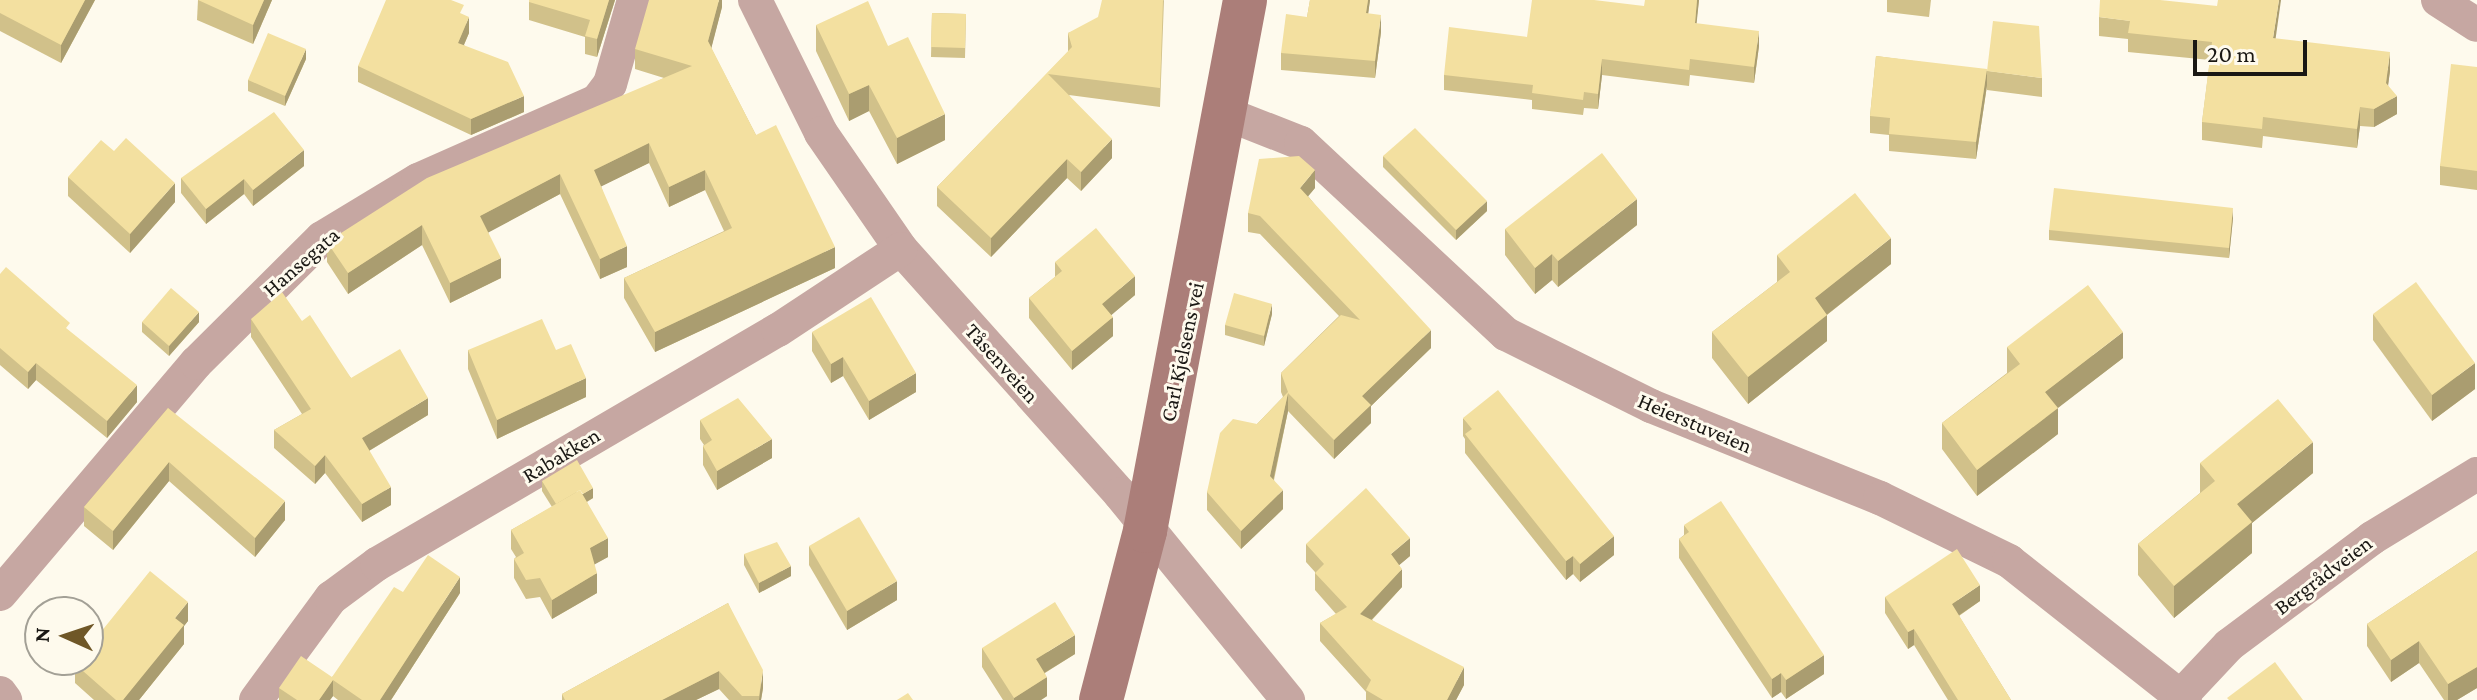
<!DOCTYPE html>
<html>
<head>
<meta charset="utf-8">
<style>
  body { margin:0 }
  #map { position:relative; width:2477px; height:700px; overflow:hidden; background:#fefaed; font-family:"Crimson Pro",serif }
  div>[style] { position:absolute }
  .street>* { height:34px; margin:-17px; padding:0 17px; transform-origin:17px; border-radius:17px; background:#c6a7a2 }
  .secondary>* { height:44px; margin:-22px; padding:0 22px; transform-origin:22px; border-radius:22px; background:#ab7e79 }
  .wall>* { inset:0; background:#d1c18a }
  .shaded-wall>* { inset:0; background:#aa9d70 }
  .building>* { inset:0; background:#f3e0a0 }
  span { translate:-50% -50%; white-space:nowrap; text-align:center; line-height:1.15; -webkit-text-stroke:6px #fefaed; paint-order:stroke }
  .street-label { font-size:22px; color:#1a1814 }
  .north { position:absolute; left:24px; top:596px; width:80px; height:80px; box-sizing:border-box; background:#fefaed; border:2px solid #a3a096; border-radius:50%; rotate:273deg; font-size:22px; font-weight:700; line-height:32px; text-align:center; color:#1a1814 }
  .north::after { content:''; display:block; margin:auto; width:28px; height:36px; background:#6f5727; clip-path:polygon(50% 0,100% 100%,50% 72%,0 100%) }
  .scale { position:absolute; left:2193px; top:40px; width:114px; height:36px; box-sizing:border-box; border:4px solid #1a1814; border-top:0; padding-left:10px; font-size:24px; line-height:28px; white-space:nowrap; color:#1a1814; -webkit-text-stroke:6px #fefaed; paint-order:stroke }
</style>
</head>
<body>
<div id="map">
  <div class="street">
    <div style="left:755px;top:0;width:148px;rotate:63.6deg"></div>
    <div style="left:821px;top:133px;width:141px;rotate:55.4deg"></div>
    <div style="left:901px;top:249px;width:329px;rotate:48.2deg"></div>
    <div style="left:1120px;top:494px;width:266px;rotate:50.8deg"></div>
    <div style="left:2438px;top:0;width:46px;rotate:32.7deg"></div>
    <div style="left:1227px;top:114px;width:79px;rotate:21.4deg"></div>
    <div style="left:1301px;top:143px;width:280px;rotate:43deg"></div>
    <div style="left:1506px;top:334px;width:162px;rotate:26.4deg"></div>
    <div style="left:1651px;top:406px;width:247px;rotate:21.9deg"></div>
    <div style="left:1880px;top:498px;width:144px;rotate:26deg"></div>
    <div style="left:2009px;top:561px;width:224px;rotate:38.3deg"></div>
    <div style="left:0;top:594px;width:303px;rotate:-49.7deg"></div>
    <div style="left:196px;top:363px;width:177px;rotate:-44.8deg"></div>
    <div style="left:322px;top:238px;width:112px;rotate:-31.1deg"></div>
    <div style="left:418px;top:180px;width:196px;rotate:-23.8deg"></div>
    <div style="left:597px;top:101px;width:21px;rotate:-53deg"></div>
    <div style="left:610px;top:84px;width:87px;rotate:-74.1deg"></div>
    <div style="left:0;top:693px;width:9px;rotate:54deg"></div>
    <div style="left:2183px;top:694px;width:67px;rotate:-46.8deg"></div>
    <div style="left:2229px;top:645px;width:179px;rotate:-36.8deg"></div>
    <div style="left:2372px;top:538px;width:123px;rotate:-31.4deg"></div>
    <div style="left:256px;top:700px;width:127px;rotate:-53.7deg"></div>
    <div style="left:331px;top:598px;width:57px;rotate:-36.5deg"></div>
    <div style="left:377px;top:564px;width:464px;rotate:-30.3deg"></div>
    <div style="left:778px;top:330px;width:147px;rotate:-33.4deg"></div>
  </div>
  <div class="secondary">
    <div style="left:1101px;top:700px;width:175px;rotate:-75.4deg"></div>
    <div style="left:1145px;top:531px;width:540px;rotate:-79.33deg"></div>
  </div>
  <div class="wall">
    <div style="clip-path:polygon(0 0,95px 0,61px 63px,0 31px)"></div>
    <div style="clip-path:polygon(198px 0,272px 0,253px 44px,197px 20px)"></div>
    <div style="clip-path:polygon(529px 0,615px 0,597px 57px,585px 54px,585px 37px,529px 20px)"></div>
    <div style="clip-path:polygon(722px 0,722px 7px,711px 48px,756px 135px,835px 268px,655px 352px,624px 298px,624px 278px,724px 231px,705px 190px,669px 207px,649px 163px,601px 186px,627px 267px,600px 279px,560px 194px,488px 232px,501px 278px,450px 303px,422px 245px,348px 294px,327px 262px,327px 242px,664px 78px,635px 69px,635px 49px)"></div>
    <div style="clip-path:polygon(1164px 0,1160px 107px,1069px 95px,1112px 158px,1081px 191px,1067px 178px,991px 257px,937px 206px,937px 187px,1068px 52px,1068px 33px)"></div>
    <div style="clip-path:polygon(1310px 0,1370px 0,1368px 14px,1381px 32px,1375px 78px,1281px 70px,1281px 53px,1307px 17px)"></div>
    <div style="clip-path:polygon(1699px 0,1696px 24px,1759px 46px,1754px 83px,1690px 75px,1689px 86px,1602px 75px,1598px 109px,1584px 108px,1583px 115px,1532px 109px,1532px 100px,1444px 90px,1444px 75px,1527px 37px,1644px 6px)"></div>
    <div style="clip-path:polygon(1887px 0,1931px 0,1929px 17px,1887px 12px)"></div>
    <div style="clip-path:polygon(932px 13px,966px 14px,965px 58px,931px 57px)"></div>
    <div style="clip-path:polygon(464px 15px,469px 33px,464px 45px,524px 112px,471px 135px,358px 82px,358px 66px)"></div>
    <div style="clip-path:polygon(2099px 17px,2276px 39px,2390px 71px,2388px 85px,2397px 114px,2374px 127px,2360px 126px,2357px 148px,2263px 136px,2262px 148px,2202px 140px,2202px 122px,2210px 60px,2128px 52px,2128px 39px,2099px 36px)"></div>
    <div style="clip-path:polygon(816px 25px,888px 46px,945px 140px,897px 164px,869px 111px,849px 121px,816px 51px)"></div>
    <div style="clip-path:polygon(1876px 56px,2042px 78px,2042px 97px,1987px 90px,1987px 86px,1976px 159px,1889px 151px,1889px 135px,1870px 133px,1870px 116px)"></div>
    <div style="clip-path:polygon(306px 59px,285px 106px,248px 91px,248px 80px)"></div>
    <div style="clip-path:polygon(2477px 67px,2477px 190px,2440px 185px,2440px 166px)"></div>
    <div style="clip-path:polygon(1383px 156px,1487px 211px,1456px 240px,1383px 167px)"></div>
    <div style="clip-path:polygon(304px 166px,253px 206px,244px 194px,206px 224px,181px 193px,181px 178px)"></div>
    <div style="clip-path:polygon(68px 177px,175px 202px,130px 253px,68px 196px)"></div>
    <div style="clip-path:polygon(1315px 188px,1308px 196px,1431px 348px,1371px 406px,1371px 423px,1334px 459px,1288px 411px,1274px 480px,1283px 509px,1241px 549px,1207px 510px,1207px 492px,1257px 424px,1283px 397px,1281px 392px,1281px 373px,1339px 316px,1260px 234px,1248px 232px,1248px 213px)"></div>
    <div style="clip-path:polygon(2233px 218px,2229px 258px,2049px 240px,2049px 230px)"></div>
    <div style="clip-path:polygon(1637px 225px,1558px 287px,1552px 280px,1535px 294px,1505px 255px,1505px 229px)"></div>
    <div style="clip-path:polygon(1777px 255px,1891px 264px,1827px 315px,1827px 341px,1748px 404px,1712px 358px,1712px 332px,1777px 282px)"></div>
    <div style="clip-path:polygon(1055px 262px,1135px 295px,1111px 315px,1113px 336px,1072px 370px,1029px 318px,1029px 298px,1055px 277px)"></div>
    <div style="clip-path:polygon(0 274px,70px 332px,137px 402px,107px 438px,36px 380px,28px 389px,0 365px)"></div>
    <div style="clip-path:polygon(1272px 314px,1264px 346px,1225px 335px,1225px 325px)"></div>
    <div style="clip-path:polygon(2373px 314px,2475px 389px,2432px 421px,2373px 340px)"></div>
    <div style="clip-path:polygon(251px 319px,302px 321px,351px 378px,428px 415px,369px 451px,391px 505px,362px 522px,325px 473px,315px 484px,274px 448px,274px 430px,302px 414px,251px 337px)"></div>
    <div style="clip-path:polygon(142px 322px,199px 322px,169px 356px,142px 332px)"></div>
    <div style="clip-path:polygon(812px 332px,916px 392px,869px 420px,843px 376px,831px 383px,812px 351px)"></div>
    <div style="clip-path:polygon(2007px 347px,2123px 358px,2057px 408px,2058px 434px,1977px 496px,1942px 449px,1942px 423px,2007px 373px)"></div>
    <div style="clip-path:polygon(468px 350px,556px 350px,586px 397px,497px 439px,468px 369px)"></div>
    <div style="clip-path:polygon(168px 408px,285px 520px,255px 557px,169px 481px,113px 550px,84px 526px,84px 507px)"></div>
    <div style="clip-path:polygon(1463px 418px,1614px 555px,1580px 582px,1573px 574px,1566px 580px,1465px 453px,1465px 439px,1463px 436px)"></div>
    <div style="clip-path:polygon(700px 420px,772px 458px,717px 490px,703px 465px,703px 446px,704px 445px,700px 439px)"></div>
    <div style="clip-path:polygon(2200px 463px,2313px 473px,2252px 523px,2252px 553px,2174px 618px,2138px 575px,2138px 544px,2200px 493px)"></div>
    <div style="clip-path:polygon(542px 481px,593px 498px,587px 502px,608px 557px,594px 564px,597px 593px,552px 619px,540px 597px,526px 599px,514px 578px,514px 559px,516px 557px,511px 549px,511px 530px,552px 507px,542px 491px)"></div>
    <div style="clip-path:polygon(1684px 525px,1824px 674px,1786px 699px,1781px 692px,1772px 698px,1679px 558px,1679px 539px,1684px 535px)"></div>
    <div style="clip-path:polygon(1306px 544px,1410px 556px,1399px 565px,1402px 587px,1372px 620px,1464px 685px,1456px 700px,1366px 700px,1366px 692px,1320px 641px,1320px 623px,1336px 614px,1315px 590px,1315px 572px,1306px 562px)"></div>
    <div style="clip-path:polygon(809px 546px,897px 600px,847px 630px,809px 565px)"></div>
    <div style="clip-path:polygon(2477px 551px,2477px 688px,2457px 700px,2444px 700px,2419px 663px,2391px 682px,2367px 646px,2367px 624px)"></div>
    <div style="clip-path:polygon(744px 554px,791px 576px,759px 593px,744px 565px)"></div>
    <div style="clip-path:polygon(460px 593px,391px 700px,338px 700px,333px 696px,330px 700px,279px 700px,279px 688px,332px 677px)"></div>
    <div style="clip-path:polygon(1885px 597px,1980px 601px,1959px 616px,2011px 700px,1948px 700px,1914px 645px,1908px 649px,1885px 613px)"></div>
    <div style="clip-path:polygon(728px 603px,763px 688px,761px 700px,729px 700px,719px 689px,696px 700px,562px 700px,562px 694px)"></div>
    <div style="clip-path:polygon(188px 621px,184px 626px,184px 644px,139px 700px,94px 700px,75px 683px,75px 664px)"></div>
    <div style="clip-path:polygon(982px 648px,1075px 654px,1045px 673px,1047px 696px,1041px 700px,1003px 700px,982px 667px)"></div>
  </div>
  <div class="shaded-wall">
    <div style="clip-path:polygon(85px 0,95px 0,61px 63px,61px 45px)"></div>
    <div style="clip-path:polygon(264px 0,272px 0,253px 44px,253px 25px)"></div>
    <div style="clip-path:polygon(609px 0,615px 0,597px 57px,597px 39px)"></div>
    <div style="clip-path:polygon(719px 0,722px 0,722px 7px,708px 61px,708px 41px)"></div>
    <div style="clip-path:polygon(1368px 0,1370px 0,1366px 30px,1366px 13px)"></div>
    <div style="clip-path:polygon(1697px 0,1699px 0,1695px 39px,1695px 23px)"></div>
    <div style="clip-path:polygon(2279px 0,2281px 0,2273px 57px,2273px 38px)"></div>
    <div style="clip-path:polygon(1381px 15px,1381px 32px,1375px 78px,1375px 61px)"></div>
    <div style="clip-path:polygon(469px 17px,469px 33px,458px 58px,458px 43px)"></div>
    <div style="clip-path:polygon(1759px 31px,1759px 46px,1754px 83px,1754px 67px)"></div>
    <div style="clip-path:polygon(306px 49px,306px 59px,285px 106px,285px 96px)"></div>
    <div style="clip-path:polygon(2390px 52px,2390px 71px,2386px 101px,2386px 83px)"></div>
    <div style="clip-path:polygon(1602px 59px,1602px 75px,1598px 109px,1598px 94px)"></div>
    <div style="clip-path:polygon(1987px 69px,1987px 85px,1976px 159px,1976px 142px)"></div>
    <div style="clip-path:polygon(869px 85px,869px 111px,849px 121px,849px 94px)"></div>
    <div style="clip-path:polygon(524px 96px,524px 112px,471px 135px,471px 119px)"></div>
    <div style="clip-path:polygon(2397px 96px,2397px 114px,2374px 127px,2374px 109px)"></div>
    <div style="clip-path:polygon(2360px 107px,2360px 126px,2357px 148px,2357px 129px)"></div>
    <div style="clip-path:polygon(945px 114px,945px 140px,897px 164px,897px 138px)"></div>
    <div style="clip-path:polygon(1112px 139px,1112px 158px,1081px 191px,1081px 172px)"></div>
    <div style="clip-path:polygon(649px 143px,649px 163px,594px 190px,594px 170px)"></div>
    <div style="clip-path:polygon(304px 150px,304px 166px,253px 206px,253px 190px)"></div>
    <div style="clip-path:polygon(1067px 159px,1067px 178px,991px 257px,991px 238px)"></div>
    <div style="clip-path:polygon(705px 170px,705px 190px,669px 207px,669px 187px)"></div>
    <div style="clip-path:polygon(1315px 170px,1315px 188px,1300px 206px,1300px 188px)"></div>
    <div style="clip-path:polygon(560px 174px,560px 194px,480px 237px,480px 216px)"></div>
    <div style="clip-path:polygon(244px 179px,244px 194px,206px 224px,206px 209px)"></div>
    <div style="clip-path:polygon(175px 183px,175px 202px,130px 253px,130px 234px)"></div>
    <div style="clip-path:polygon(1637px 199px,1637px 225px,1558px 287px,1558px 261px)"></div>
    <div style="clip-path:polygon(1487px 201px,1487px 211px,1456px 240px,1456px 230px)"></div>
    <div style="clip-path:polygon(2233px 208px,2233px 218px,2229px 258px,2229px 248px)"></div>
    <div style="clip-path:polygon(422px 225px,422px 245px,348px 294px,348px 273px)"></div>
    <div style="clip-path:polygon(1891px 238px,1891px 264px,1815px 324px,1815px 298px)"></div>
    <div style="clip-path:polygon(627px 246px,627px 267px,600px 279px,600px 259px)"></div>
    <div style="clip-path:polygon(835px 247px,835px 268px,655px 352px,655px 332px)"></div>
    <div style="clip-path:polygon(1552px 254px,1552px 280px,1535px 294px,1535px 268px)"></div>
    <div style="clip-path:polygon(501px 258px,501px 278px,450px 303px,450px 283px)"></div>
    <div style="clip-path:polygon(1135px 276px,1135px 295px,1102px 323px,1102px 304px)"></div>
    <div style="clip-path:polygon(1272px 304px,1272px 314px,1264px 346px,1264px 336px)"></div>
    <div style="clip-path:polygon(199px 312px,199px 322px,169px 356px,169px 346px)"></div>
    <div style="clip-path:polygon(1827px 315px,1827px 341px,1748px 404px,1748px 377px)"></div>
    <div style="clip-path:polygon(1113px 317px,1113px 336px,1072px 370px,1072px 351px)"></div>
    <div style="clip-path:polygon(1431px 330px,1431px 348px,1371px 406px,1371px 423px,1334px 459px,1334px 440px,1362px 396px)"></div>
    <div style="clip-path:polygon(2123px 332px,2123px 358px,2045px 418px,2045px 392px)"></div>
    <div style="clip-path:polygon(843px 357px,843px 376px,831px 383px,831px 364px)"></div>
    <div style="clip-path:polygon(36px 363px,36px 380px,28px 389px,28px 372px)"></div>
    <div style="clip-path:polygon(2475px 363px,2475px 389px,2432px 421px,2432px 395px)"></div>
    <div style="clip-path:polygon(916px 373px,916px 392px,869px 420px,869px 401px)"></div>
    <div style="clip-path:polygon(586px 378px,586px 397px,497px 439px,497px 420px)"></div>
    <div style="clip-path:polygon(137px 385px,137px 402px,107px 438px,107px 421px)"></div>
    <div style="clip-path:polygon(1288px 393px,1288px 411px,1270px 495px,1270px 476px)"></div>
    <div style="clip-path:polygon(428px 398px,428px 415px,362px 455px,362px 438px)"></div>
    <div style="clip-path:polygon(2058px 408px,2058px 434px,1977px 496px,1977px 470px)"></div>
    <div style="clip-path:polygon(772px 439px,772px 458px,717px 490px,717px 471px)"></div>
    <div style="clip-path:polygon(2313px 442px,2313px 473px,2252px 523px,2252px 553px,2174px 618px,2174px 586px,2237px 504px)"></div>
    <div style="clip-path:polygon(325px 455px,325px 473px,315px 484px,315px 466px)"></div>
    <div style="clip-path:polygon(169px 462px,169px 481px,113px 550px,113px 531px)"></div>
    <div style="clip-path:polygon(391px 487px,391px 505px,362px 522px,362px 504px)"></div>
    <div style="clip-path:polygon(593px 488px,593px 498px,558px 518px,558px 508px)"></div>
    <div style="clip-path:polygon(1283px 490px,1283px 509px,1241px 549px,1241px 531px)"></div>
    <div style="clip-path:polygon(285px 501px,285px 520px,255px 557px,255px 538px)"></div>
    <div style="clip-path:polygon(1614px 536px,1614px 555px,1580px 582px,1580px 564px)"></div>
    <div style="clip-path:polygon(608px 538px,608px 557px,590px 567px,590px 548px)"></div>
    <div style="clip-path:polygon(1410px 538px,1410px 556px,1391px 572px,1391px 554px)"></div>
    <div style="clip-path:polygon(1573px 556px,1573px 574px,1566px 580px,1566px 561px)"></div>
    <div style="clip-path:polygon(791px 566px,791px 576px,759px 593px,759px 583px)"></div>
    <div style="clip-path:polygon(1402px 569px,1402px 587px,1360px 632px,1360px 614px)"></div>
    <div style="clip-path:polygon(597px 573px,597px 593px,552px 619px,552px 600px)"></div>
    <div style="clip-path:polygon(460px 577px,460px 593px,391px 700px,380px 700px)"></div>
    <div style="clip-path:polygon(897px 581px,897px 600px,847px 630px,847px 611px)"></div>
    <div style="clip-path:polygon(1980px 585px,1980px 601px,1952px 620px,1952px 604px)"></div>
    <div style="clip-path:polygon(188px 602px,188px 621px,184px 626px,184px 644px,139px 700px,123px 700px,175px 618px)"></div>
    <div style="clip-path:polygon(1914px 629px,1914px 645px,1908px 649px,1908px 632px)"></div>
    <div style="clip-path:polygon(1075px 635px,1075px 654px,1036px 678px,1036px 659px)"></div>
    <div style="clip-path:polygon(2419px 641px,2419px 663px,2391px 682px,2391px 660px)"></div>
    <div style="clip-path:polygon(1824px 655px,1824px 674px,1786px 699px,1786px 680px)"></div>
    <div style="clip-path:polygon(1464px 667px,1464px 685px,1456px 700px,1447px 700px)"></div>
    <div style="clip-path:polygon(2477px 667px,2477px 688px,2457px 700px,2448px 700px,2448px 684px)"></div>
    <div style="clip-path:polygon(763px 670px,763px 688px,761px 700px,759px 700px)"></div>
    <div style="clip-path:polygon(719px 671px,719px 689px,696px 700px,662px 700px)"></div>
    <div style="clip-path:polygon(1781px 673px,1781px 692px,1772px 698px,1772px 679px)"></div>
    <div style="clip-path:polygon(1047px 677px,1047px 696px,1041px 700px,1014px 700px,1014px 698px)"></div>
    <div style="clip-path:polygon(333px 680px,333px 696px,330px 700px,319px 700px)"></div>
  </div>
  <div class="building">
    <div style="clip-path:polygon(0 0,85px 0,61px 45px,0 13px)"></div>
    <div style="clip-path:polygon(198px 0,264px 0,253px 25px)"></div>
    <div style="clip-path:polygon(386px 0,451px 0,464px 5px,460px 13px,469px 17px,458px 43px,508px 62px,524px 96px,471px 119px,358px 66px)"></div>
    <div style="clip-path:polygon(529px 0,609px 0,597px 39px,585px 36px,590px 20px,529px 2px)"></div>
    <div style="clip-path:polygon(649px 0,719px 0,708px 41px,756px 135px,776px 125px,835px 247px,655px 332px,624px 278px,732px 228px,705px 170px,669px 187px,649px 143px,594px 170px,627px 246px,600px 259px,560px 174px,480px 216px,501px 258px,450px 283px,422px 225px,348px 273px,327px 242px,427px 178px,692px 66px,635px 49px)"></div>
    <div style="clip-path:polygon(1102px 0,1163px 0,1160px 88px,1048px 74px,1112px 139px,1081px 172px,1067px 159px,991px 238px,937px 187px,1072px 47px,1068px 33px,1098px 17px)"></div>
    <div style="clip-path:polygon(1310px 0,1368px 0,1366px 13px,1381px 15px,1375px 61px,1281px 53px,1286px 14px,1307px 17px)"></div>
    <div style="clip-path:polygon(1532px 0,1594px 0,1644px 6px,1645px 0,1697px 0,1695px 23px,1759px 31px,1754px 67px,1690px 59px,1689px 70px,1602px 59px,1598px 94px,1584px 92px,1583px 100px,1532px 93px,1533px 85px,1444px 75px,1449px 27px,1527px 37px)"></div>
    <div style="clip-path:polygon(2100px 0,2160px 0,2217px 6px,2218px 0,2279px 0,2273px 38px,2390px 52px,2386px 83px,2397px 96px,2374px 109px,2360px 107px,2357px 129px,2263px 117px,2262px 129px,2202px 122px,2212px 42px,2128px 33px,2130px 21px,2099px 17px)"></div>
    <div style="clip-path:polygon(868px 1px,888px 46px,908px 37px,945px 114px,897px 138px,869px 85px,849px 94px,816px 25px)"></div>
    <div style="clip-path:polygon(932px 13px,966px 14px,965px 48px,931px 47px)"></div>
    <div style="clip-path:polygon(1993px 21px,2039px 26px,2042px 78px,1987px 71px)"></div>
    <div style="clip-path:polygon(268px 33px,306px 49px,285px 96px,248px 80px)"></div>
    <div style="clip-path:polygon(1876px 56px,1987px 69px,1976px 142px,1889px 134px,1890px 118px,1870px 116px)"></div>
    <div style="clip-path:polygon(2451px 64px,2477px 67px,2477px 171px,2440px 166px)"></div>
    <div style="clip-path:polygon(274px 112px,304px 150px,253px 190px,244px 179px,206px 209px,181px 178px)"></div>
    <div style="clip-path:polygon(1415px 128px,1487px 201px,1456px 230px,1383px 156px)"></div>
    <div style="clip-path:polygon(126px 138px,175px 183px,130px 234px,68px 177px,101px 140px,114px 151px)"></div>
    <div style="clip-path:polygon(1602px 153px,1637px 199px,1558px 261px,1552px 254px,1535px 268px,1505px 229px)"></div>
    <div style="clip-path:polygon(1299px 156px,1315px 170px,1300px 188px,1431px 330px,1362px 396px,1371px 405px,1334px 440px,1288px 393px,1270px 476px,1283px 490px,1241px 531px,1207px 492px,1220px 433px,1233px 419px,1257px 424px,1288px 392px,1281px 373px,1341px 315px,1360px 320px,1260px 216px,1248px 213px,1259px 159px)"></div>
    <div style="clip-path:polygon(2054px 188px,2233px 208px,2229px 248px,2049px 230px)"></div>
    <div style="clip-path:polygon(1855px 193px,1891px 238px,1815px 298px,1827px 315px,1748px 377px,1712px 332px,1790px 272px,1777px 255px)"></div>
    <div style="clip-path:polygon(1096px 228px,1135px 276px,1102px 304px,1113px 317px,1072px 351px,1029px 298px,1062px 271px,1055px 262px)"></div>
    <div style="clip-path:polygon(6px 267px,70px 323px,66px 328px,137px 385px,107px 421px,36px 363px,28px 372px,0 348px,0 274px)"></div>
    <div style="clip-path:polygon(2416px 282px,2475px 363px,2432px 395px,2373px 314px)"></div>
    <div style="clip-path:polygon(2088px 285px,2123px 332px,2045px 392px,2058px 408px,1977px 470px,1942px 423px,2020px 364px,2007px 347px)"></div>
    <div style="clip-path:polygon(171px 288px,199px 312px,169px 346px,142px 322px)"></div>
    <div style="clip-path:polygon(282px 292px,302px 321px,310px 315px,351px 378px,400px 349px,428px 398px,362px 438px,391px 487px,362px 504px,325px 455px,315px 466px,274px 430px,311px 409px,251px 319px)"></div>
    <div style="clip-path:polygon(1234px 293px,1272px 304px,1264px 336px,1225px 325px)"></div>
    <div style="clip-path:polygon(871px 297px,916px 373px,869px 401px,843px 357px,831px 364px,812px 332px)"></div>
    <div style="clip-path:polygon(542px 319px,556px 350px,571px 344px,586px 378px,497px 420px,468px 350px)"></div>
    <div style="clip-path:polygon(1498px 390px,1614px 536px,1580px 564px,1573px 556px,1566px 561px,1465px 434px,1472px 429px,1463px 418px)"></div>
    <div style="clip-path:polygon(738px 398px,772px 439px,717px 471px,703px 446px,712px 440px,700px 420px)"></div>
    <div style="clip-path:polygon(2278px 399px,2313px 442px,2237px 504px,2252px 522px,2174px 586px,2138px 544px,2215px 481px,2200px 463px)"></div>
    <div style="clip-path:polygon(168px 408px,285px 501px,255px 538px,169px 462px,113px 531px,84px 507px)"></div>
    <div style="clip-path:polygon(577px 460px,593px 488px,583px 494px,580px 490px,556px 504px,542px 481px)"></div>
    <div style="clip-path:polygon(1366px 488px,1410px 538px,1391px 554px,1402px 569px,1360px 614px,1464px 667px,1447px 700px,1383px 700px,1366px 690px,1371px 680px,1320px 623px,1347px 607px,1315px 573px,1324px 564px,1306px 544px)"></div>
    <div style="clip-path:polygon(580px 490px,608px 538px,590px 548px,597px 573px,552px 600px,540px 578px,526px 580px,514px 559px,524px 553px,511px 530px)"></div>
    <div style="clip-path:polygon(1721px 501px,1824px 655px,1786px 680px,1781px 673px,1772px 679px,1679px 539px,1689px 532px,1684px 525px)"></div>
    <div style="clip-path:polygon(859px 517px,897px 581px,847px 611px,809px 546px)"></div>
    <div style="clip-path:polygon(777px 542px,791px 566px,759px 583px,744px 554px)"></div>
    <div style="clip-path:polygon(1957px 549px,1980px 585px,1952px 604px,2011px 700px,1958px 700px,1914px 629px,1908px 632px,1885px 597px)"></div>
    <div style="clip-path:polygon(2477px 551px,2477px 667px,2448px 684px,2419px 641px,2391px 660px,2367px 624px)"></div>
    <div style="clip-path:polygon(428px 555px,460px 577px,380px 700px,362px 700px,333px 680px,319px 700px,297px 700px,279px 688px,301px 656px,332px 677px,394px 587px,403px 592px)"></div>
    <div style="clip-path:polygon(150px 571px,188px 602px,175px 618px,184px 625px,123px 700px,116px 700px,75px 664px,78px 660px,88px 660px,88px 648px)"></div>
    <div style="clip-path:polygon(1055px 602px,1075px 635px,1036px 659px,1047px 677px,1014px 698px,982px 648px)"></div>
    <div style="clip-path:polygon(728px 603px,763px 670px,759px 696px,742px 696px,719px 671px,662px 700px,565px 700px,562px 694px)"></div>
    <div style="clip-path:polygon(2275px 662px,2303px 700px,2229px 700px,2227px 698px)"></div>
    <div style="clip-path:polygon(908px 693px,913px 700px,897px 700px)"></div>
  </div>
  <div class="street-label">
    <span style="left:301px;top:262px;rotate:-41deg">Hansegata</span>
    <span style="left:1182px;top:352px;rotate:-78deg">Carl Kjelsens vei</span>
    <span style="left:1002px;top:363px;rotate:48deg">Tåsenveien</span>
    <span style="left:1695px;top:423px;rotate:23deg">Heierstuveien</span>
    <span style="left:561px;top:455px;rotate:-31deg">Rabakken</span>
    <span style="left:2323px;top:575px;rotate:-37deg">Bergrådveien</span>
  </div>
  <div class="north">N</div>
  <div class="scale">20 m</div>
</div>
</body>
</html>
